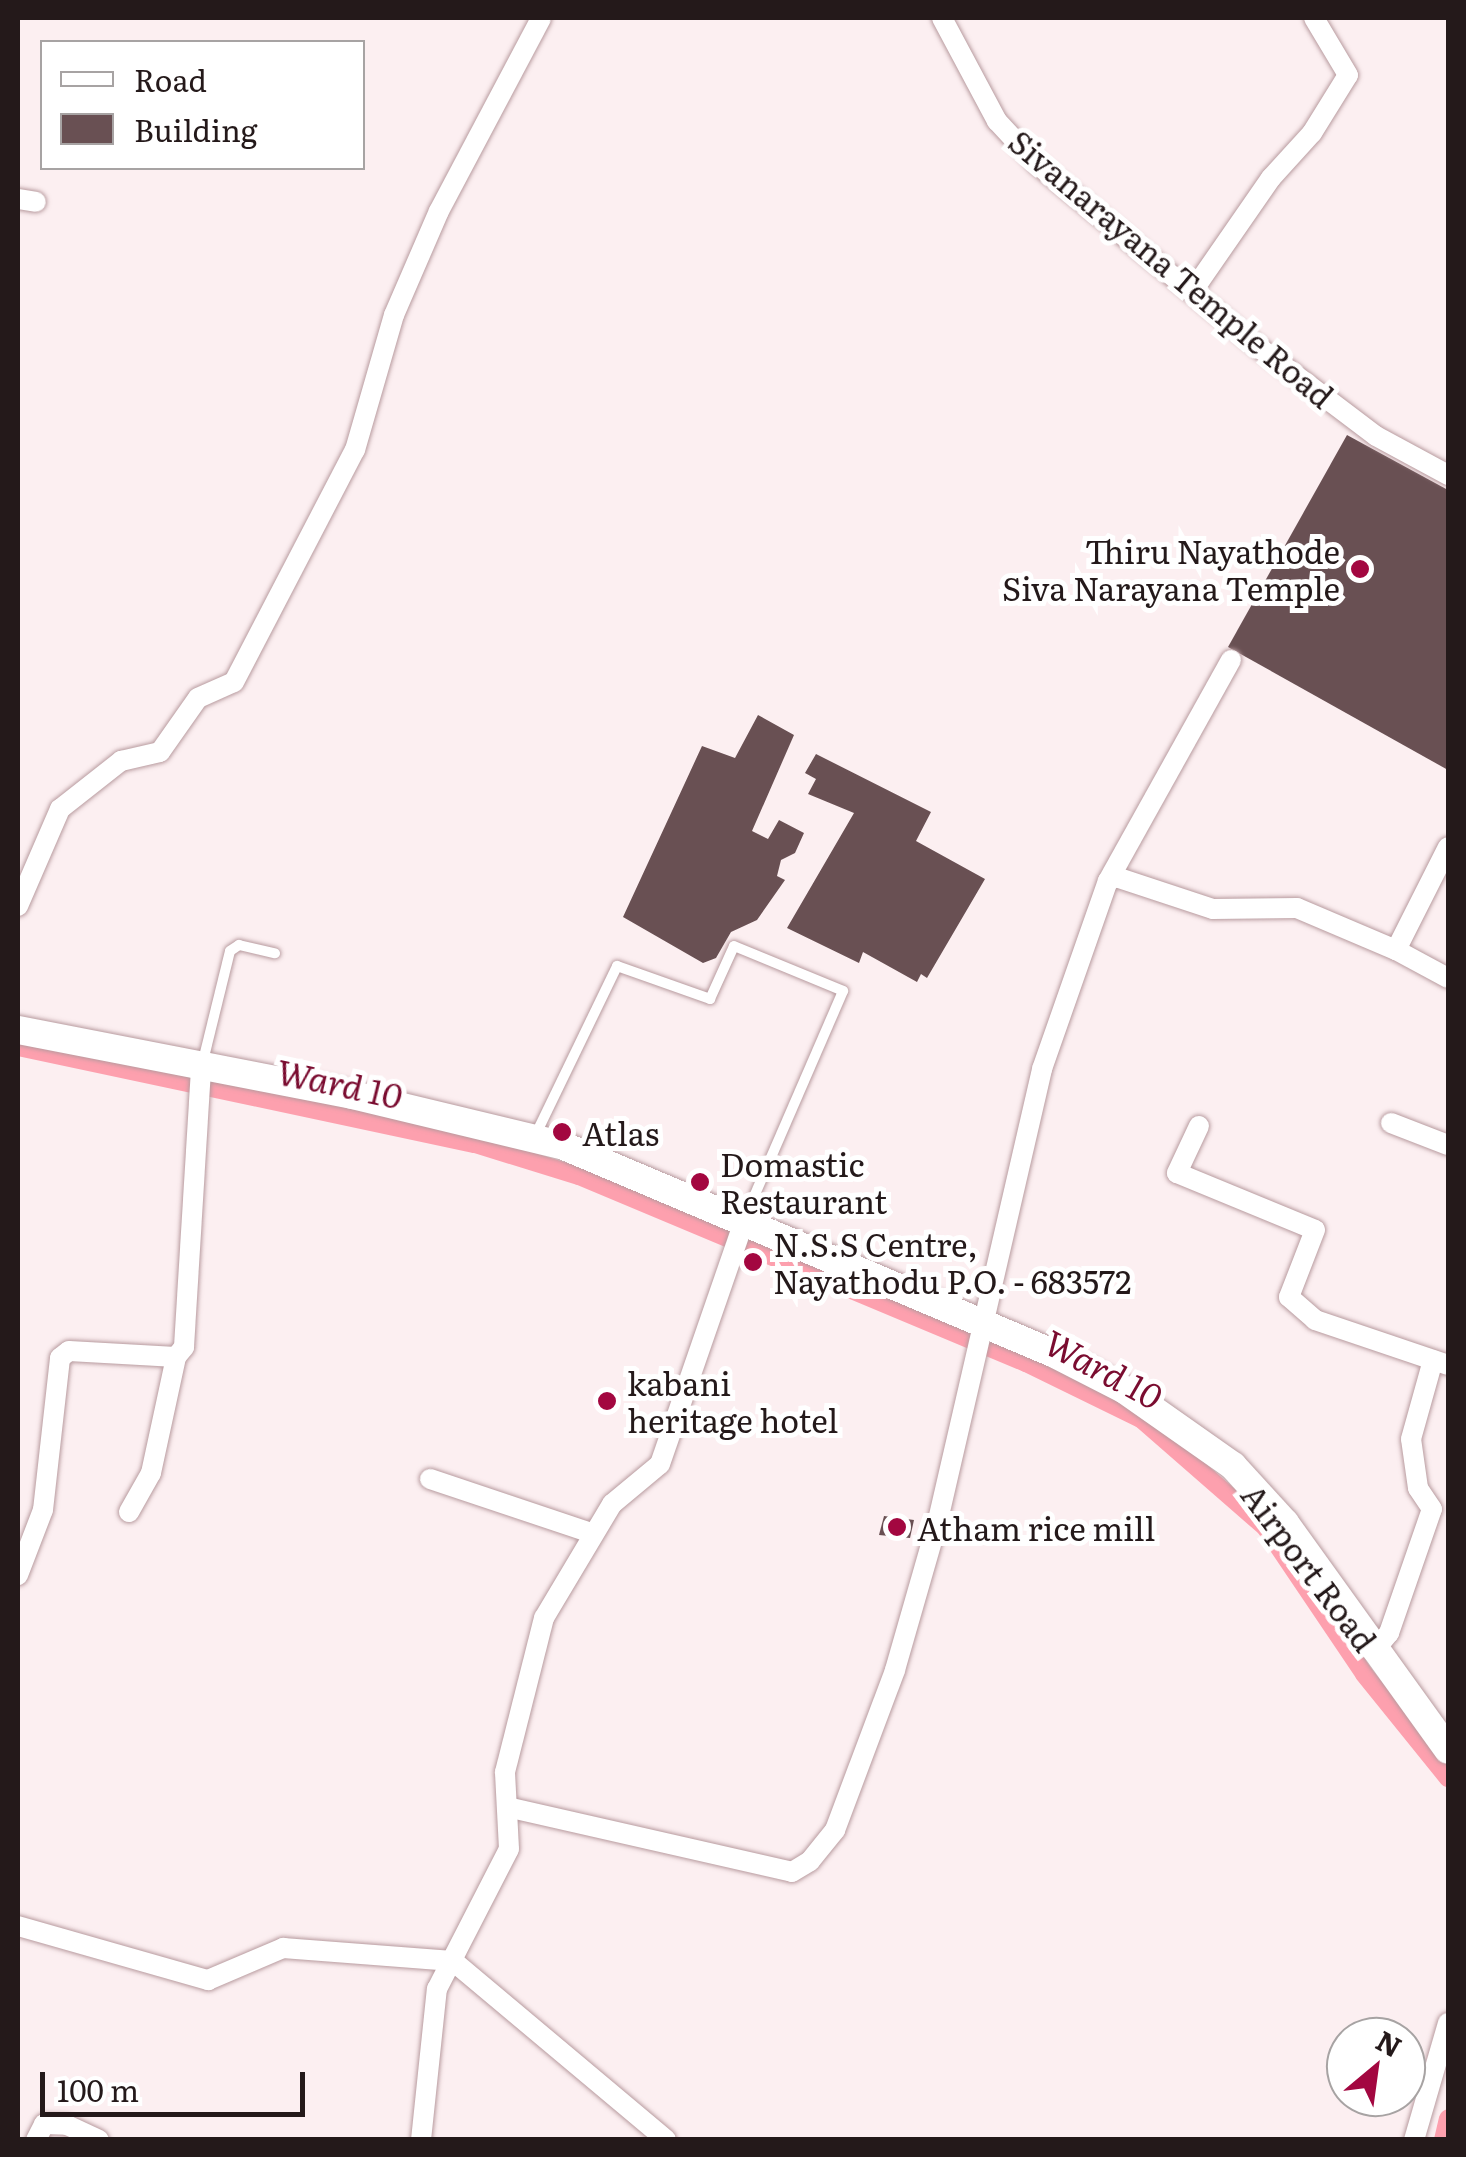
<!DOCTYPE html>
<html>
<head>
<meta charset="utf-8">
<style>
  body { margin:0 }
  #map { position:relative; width:1466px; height:2157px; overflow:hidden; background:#fceff1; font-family:Literata,serif }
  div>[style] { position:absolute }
  .canal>* { height:18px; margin:-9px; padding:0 9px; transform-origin:9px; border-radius:9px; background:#fda0ae }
  .building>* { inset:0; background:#695053 }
  .roads { filter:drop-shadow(0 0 2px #b89b9f) drop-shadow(0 0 2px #b89b9f) }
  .lane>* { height:10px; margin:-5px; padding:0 5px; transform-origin:5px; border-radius:5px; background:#fff }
  .street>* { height:20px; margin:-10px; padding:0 10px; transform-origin:10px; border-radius:10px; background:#fff }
  .secondary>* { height:28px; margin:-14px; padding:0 14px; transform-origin:14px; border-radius:14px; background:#fff }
  .dots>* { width:28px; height:28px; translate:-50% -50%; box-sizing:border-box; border:5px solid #fff; border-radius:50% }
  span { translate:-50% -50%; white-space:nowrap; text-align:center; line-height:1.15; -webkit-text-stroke:10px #fff; paint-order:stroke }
  .street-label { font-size:32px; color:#24191a }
  .poi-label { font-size:32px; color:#24191a }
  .right { translate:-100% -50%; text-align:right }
  .left { translate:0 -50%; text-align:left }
  .water-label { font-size:35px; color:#7a0c30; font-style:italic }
  .frame { position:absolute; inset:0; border:20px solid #24191a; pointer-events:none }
  .legend { position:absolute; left:40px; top:40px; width:325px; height:130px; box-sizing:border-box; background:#fff; border:2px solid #a7a3a3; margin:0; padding:12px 18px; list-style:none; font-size:30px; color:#24191a }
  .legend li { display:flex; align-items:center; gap:20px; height:50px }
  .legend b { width:50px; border:2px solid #a7a3a3 }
  .north { position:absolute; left:1326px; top:2017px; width:100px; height:100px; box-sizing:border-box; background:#fff; border:2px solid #a7a3a3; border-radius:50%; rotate:29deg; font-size:28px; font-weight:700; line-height:40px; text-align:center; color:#24191a }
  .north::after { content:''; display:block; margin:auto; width:35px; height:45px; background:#a30740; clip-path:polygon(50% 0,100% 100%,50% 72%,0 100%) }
  .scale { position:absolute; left:40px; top:2072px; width:265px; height:45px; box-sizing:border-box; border:5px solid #24191a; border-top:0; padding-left:12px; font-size:30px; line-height:35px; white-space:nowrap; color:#24191a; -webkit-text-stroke:8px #fff; paint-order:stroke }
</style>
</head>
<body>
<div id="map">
  <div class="canal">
    <div style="left:18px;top:1047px;width:467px;rotate:12deg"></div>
    <div style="left:475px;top:1144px;width:109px;rotate:17.1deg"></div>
    <div style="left:579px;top:1176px;width:485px;rotate:22.7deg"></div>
    <div style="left:1026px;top:1363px;width:128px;rotate:26deg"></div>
    <div style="left:1141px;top:1419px;width:164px;rotate:41.1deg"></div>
    <div style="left:1265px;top:1527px;width:177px;rotate:56deg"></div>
    <div style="left:1364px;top:1674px;width:134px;rotate:51.1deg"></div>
    <div style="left:1443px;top:2140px;width:22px;rotate:-77deg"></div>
  </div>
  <div class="building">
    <div style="clip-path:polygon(1347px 435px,1448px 490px,1448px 770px,1228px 647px)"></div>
    <div style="clip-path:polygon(758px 715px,794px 735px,752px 831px,768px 839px,779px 820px,804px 833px,795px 853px,781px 860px,777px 876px,785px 880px,757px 920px,731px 932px,716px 958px,703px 963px,623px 917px,702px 746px,735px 758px)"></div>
    <div style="clip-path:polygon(816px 754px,931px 812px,916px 841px,985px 879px,927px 978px,921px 974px,917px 982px,863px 952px,859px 963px,787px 928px,854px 813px,808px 794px,816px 779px,805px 773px)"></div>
    <div style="clip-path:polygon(884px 1516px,914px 1520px,910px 1538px,879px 1535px)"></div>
  </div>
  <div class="roads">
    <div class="lane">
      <div style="left:203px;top:1061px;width:113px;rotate:-76.2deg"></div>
      <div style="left:230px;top:951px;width:11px;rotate:-34deg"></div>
      <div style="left:239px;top:945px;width:37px;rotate:13deg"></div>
      <div style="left:534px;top:1138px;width:191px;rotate:-64.2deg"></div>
      <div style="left:617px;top:966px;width:99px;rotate:19.5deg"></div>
      <div style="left:710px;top:999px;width:58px;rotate:-65.6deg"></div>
      <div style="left:734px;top:946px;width:118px;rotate:22.4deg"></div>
      <div style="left:843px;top:991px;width:247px;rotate:113.4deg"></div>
    </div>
    <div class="street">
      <div style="left:942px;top:18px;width:117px;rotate:61.9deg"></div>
      <div style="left:997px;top:121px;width:59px;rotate:47.1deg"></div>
      <div style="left:1037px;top:164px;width:291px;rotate:39.6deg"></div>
      <div style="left:1261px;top:349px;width:144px;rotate:37.1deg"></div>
      <div style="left:1376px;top:436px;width:82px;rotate:28.4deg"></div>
      <div style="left:18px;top:199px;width:18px;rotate:9deg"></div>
      <div style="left:1192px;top:292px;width:139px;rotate:-55.3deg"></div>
      <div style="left:1271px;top:178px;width:61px;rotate:-47.7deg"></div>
      <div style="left:1312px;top:133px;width:68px;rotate:-58.2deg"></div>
      <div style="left:1348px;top:75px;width:66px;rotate:-120.8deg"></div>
      <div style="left:1108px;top:881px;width:253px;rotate:-60.9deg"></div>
      <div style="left:18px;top:906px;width:106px;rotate:-66.6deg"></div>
      <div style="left:60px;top:809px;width:78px;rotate:-38.2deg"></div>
      <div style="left:121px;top:761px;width:40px;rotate:-13deg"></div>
      <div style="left:160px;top:752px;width:66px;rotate:-54.9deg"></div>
      <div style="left:198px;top:698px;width:39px;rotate:-24deg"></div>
      <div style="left:234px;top:682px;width:262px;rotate:-62.5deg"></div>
      <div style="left:355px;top:450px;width:141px;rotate:-73.9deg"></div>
      <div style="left:394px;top:315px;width:113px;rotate:-66.6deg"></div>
      <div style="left:439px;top:211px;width:218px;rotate:-62.1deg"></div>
      <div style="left:1396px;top:950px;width:59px;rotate:28.3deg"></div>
      <div style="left:1391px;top:1123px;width:61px;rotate:21.1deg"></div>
      <div style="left:1199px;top:1126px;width:52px;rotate:115.1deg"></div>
      <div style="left:1177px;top:1173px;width:149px;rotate:22.4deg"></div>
      <div style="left:1315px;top:1230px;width:72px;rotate:111.2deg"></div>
      <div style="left:1289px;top:1297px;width:35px;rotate:41deg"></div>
      <div style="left:1315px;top:1320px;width:140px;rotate:18.7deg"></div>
      <div style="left:430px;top:1479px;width:170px;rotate:18.5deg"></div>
      <div style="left:129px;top:1512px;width:45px;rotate:-60.6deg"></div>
      <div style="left:151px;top:1473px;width:119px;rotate:-77.8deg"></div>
      <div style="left:18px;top:1575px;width:70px;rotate:-69deg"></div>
      <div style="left:43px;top:1510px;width:153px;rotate:-83.6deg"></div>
      <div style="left:60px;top:1358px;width:11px;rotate:-38deg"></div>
      <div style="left:69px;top:1351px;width:107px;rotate:3.2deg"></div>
      <div style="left:176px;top:1357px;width:13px;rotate:-51deg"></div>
      <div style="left:184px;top:1347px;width:281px;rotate:-86.5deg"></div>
      <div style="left:1373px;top:1652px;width:25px;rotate:-50deg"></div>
      <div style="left:1389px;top:1633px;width:131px;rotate:-70.9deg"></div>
      <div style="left:1432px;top:1509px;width:25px;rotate:-124deg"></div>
      <div style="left:1418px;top:1488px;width:49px;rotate:-98.1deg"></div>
      <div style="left:1411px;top:1439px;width:82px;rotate:-74.4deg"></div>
      <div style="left:507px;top:1807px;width:292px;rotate:12.8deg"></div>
      <div style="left:792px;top:1872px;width:21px;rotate:-31deg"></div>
      <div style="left:810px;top:1861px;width:40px;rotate:-51deg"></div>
      <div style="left:835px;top:1830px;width:171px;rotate:-69.4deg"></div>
      <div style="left:895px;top:1670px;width:156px;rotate:-74deg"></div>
      <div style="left:938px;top:1520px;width:463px;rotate:-77deg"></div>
      <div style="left:1042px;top:1069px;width:199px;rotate:-70.7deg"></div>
      <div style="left:1108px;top:881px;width:9px;rotate:-27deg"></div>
      <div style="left:1116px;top:877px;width:102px;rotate:18.3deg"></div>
      <div style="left:1213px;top:909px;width:84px;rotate:-0.7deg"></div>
      <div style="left:1297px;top:908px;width:108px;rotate:23deg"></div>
      <div style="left:1396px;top:950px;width:115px;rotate:-63.2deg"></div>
      <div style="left:18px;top:1926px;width:198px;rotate:15.9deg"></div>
      <div style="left:208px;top:1980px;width:82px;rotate:-23.1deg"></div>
      <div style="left:283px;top:1948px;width:170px;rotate:4.4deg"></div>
      <div style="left:453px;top:1961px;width:278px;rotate:40deg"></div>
      <div style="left:36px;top:2140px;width:18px;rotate:-63deg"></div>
      <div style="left:44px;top:2124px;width:23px;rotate:2deg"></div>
      <div style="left:67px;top:2125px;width:35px;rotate:25deg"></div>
      <div style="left:421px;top:2140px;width:152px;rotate:-84deg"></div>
      <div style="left:437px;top:1989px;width:157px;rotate:-62.8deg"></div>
      <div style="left:509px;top:1849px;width:77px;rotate:-93deg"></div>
      <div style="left:505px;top:1772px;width:159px;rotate:-75.8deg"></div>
      <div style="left:544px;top:1618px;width:133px;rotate:-59.2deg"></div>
      <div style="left:612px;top:1504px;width:62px;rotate:-39.8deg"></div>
      <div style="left:660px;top:1464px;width:259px;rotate:-70.9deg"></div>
      <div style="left:1414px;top:2140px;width:122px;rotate:-73.8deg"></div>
    </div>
    <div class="secondary">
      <div style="left:18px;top:1030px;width:340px;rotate:11deg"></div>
      <div style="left:352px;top:1095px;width:218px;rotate:13.5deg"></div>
      <div style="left:564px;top:1146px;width:533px;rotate:22.96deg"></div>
      <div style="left:1055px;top:1354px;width:79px;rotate:27.2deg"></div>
      <div style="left:1125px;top:1390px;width:132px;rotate:35.1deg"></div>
      <div style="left:1233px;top:1466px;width:77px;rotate:47.6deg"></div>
      <div style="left:1285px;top:1523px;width:279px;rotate:54.3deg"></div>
    </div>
  </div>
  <div class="dots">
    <div style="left:1360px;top:569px;background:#a30740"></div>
    <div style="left:562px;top:1132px;background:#a30740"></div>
    <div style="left:700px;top:1182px;background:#a30740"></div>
    <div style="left:753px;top:1262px;background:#a30740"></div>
    <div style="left:607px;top:1401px;background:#a30740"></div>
    <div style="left:897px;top:1527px;background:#a30740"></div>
  </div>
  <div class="street-label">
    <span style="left:1172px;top:268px;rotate:40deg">Sivanarayana Temple Road</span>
    <span style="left:1310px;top:1567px;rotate:53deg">Airport Road</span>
  </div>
  <div class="poi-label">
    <span class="right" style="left:1340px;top:569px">Thiru Nayathode<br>Siva Narayana Temple</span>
    <span class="left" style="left:582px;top:1132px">Atlas</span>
    <span class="left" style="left:720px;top:1182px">Domastic<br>Restaurant</span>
    <span class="left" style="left:773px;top:1262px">N.S.S Centre,<br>Nayathodu P.O. - 683572</span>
    <span class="left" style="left:627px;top:1401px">kabani<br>heritage hotel</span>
    <span class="left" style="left:917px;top:1527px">Atham rice mill</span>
  </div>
  <div class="water-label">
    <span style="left:340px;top:1082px;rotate:12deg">Ward 10</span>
    <span style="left:1104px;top:1368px;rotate:28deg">Ward 10</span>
  </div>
  <div class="frame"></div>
  <ul class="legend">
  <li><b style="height:12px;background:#fff"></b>Road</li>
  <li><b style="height:28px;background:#695053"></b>Building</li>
  </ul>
  <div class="north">N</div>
  <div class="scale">100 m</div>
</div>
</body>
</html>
